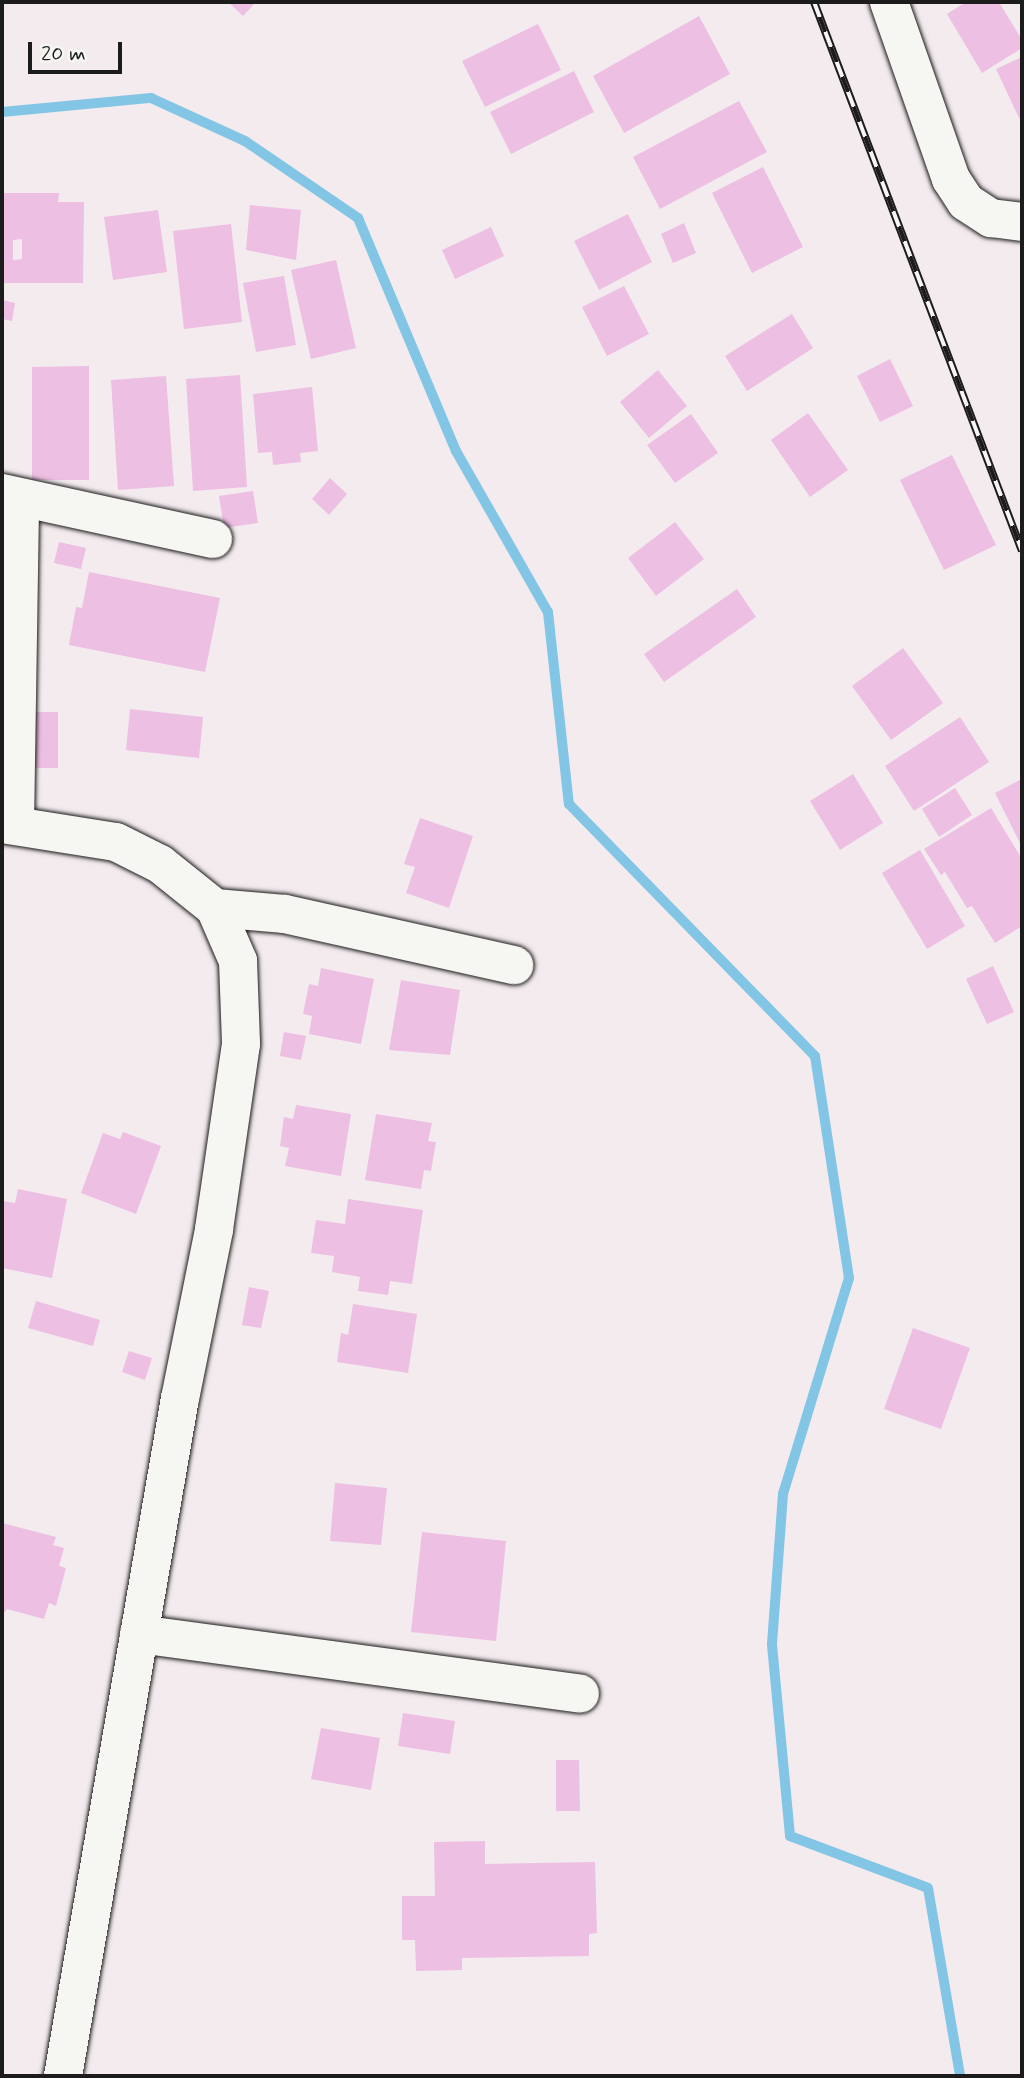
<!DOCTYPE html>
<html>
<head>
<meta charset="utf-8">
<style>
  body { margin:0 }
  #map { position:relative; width:1024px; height:2078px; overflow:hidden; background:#f4ebef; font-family:Mynerve,sans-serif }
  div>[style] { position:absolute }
  .stream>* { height:10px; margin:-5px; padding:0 5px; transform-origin:5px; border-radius:5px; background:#83c5e4 }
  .building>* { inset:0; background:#edbfe3 }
  .roads { filter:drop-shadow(0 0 2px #1c1c1c) drop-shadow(0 0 2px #1c1c1c) }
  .minor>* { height:38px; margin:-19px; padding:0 19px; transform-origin:19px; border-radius:19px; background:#f6f6f2 }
  .rail>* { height:8px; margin-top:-4px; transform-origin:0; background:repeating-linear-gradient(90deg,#f6f6f2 0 16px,#1c1c1c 0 32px); box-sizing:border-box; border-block:2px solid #1c1c1c }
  span { translate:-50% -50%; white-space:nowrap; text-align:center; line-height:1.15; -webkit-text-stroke:5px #f6f6f2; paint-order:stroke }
  .frame { position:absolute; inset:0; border:4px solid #1c1c1c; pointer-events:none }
  .scale { position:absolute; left:28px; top:42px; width:94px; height:32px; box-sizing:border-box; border:4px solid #1c1c1c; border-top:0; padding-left:9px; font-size:21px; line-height:24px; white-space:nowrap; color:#1c1c1c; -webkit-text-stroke:5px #f6f6f2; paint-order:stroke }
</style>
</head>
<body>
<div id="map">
  <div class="stream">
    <div style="left:2px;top:112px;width:150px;rotate:-5.4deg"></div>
    <div style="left:151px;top:98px;width:103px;rotate:24.6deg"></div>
    <div style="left:245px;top:141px;width:137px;rotate:34.3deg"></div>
    <div style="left:358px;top:218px;width:253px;rotate:67.2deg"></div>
    <div style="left:456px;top:451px;width:185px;rotate:60.3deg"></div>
    <div style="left:548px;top:612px;width:193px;rotate:83.8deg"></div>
    <div style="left:569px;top:804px;width:352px;rotate:45.7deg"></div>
    <div style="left:815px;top:1056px;width:225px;rotate:81.3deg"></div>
    <div style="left:849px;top:1278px;width:226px;rotate:107deg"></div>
    <div style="left:783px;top:1494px;width:151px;rotate:94.2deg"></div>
    <div style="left:772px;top:1645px;width:192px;rotate:84.6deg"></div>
    <div style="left:790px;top:1836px;width:147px;rotate:20.6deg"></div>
    <div style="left:928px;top:1888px;width:191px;rotate:80.3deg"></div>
  </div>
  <div class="building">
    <div style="clip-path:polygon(228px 2px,256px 2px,243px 16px)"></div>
    <div style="clip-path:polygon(966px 2px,999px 2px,1022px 40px,1022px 48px,982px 73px,947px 14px)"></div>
    <div style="clip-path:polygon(699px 16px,730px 74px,624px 133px,593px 76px)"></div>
    <div style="clip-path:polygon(538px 24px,561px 70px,485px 107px,462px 61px)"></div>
    <div style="clip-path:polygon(1022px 57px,1022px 116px,1019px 118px,996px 69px)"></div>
    <div style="clip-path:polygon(574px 71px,594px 112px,511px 154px,490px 112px)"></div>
    <div style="clip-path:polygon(739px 101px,767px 152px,660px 209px,633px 157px)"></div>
    <div style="clip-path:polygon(763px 167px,803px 247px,752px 273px,712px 193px)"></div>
    <div style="clip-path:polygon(evenodd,2px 193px,59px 193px,58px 202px,84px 202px,83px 283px,2px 283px,2px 193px,22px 239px,22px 259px,13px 260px,13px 240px,22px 239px)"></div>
    <div style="clip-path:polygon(250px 205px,301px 210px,296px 260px,246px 250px)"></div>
    <div style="clip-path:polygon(158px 210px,167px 272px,113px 280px,104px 217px)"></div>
    <div style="clip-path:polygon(628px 214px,652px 262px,599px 290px,574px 241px)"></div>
    <div style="clip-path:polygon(684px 223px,696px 253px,673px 263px,661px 234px)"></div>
    <div style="clip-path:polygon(231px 224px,242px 322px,184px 329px,173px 231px)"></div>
    <div style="clip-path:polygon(491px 227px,504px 256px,455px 279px,442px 250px)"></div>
    <div style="clip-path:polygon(336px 260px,356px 348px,311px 359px,291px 270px)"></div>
    <div style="clip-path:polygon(284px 276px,296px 345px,256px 352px,243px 283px)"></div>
    <div style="clip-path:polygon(624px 286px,649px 334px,607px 356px,582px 307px)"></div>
    <div style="clip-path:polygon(2px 300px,15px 303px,12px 321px,2px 319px)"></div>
    <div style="clip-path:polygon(792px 314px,813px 348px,747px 391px,725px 356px)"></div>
    <div style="clip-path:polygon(890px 359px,913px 406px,880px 422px,857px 376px)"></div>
    <div style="clip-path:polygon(89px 366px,89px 480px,32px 480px,32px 367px)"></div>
    <div style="clip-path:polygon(658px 370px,687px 406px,649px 438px,620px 402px)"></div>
    <div style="clip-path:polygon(240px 375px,247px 487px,193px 491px,186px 379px)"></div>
    <div style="clip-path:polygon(166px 376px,174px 486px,118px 490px,111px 380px)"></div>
    <div style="clip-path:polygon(312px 387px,318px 451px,300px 453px,301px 462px,273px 465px,272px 452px,258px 453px,253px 394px)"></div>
    <div style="clip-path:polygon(808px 413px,848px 470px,810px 497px,771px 440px)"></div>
    <div style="clip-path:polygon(691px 414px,718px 453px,675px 483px,647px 445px)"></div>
    <div style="clip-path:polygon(952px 455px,996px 545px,944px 570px,900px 480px)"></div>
    <div style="clip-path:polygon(330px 478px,347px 494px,329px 515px,312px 499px)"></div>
    <div style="clip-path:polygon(253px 491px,258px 523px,224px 528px,219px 496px)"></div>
    <div style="clip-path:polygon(675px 522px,704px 559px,656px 596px,628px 558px)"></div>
    <div style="clip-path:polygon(59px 542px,86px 548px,81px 569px,54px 563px)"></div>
    <div style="clip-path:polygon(89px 572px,220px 598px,205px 672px,69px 645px,76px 607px,82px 608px)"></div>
    <div style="clip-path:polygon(737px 589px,756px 617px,664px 682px,644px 654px)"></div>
    <div style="clip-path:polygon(903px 648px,943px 703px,891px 740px,852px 686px)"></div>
    <div style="clip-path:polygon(130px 709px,203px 717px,199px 758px,126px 750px)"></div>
    <div style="clip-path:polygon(35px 712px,58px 712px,58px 768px,35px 768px)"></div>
    <div style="clip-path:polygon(960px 717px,989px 762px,914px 811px,885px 766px)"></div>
    <div style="clip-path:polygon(853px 774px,883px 823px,840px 850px,810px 801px)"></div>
    <div style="clip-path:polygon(1022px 779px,1022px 847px,995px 793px)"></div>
    <div style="clip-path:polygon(955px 788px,972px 815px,939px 837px,922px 809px)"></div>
    <div style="clip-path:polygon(991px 808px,1022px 859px,1022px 926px,995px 943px,972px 906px,967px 908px,945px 872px,941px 875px,924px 849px)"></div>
    <div style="clip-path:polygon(420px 818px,473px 836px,449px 908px,406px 893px,415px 867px,404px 864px)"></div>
    <div style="clip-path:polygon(920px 850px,965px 926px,927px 949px,882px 873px)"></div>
    <div style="clip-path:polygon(993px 966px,1014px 1012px,987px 1024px,966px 979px)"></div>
    <div style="clip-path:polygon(321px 968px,374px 979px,361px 1044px,309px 1034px,312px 1016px,303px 1014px,309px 984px,318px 986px)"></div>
    <div style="clip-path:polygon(401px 980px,460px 990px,450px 1055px,389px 1050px)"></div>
    <div style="clip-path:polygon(284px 1032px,306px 1036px,301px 1060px,280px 1056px)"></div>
    <div style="clip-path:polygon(296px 1105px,351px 1114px,341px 1176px,285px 1166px,289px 1148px,280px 1146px,284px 1117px,293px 1119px)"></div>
    <div style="clip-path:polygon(376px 1114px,432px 1123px,428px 1141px,436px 1142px,431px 1171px,424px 1170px,421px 1189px,365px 1180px)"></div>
    <div style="clip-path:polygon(123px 1132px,161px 1146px,136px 1214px,81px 1193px,103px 1133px,120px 1139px)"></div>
    <div style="clip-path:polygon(18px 1189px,67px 1199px,52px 1278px,2px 1268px,2px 1201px,15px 1203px)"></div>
    <div style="clip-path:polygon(348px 1199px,423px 1210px,412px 1284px,390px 1281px,388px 1295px,358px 1291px,360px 1277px,332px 1272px,334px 1256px,311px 1253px,316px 1220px,345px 1224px)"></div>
    <div style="clip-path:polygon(249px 1287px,269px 1291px,261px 1328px,242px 1325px)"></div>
    <div style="clip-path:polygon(36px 1301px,100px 1320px,93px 1346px,28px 1328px)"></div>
    <div style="clip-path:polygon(353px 1304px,417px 1314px,408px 1373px,337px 1362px,341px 1333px,348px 1335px)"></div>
    <div style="clip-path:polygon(913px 1328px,970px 1348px,941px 1429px,884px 1409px)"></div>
    <div style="clip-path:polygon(129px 1351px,152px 1358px,145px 1380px,122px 1372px)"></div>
    <div style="clip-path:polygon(335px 1483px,387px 1488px,381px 1545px,330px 1541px)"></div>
    <div style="clip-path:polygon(2px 1523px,56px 1537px,53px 1545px,64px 1548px,59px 1566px,66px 1568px,56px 1606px,49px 1603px,44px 1619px,7px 1609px,2px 1616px)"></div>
    <div style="clip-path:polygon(422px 1532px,506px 1541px,496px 1641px,411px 1632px)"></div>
    <div style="clip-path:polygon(403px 1713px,455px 1721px,450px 1754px,398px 1746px)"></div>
    <div style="clip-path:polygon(321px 1728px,380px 1738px,371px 1790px,311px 1779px)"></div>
    <div style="clip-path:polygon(556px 1760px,579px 1760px,580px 1811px,556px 1811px)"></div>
    <div style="clip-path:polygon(485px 1841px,485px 1864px,595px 1862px,597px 1933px,589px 1934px,589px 1956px,462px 1958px,462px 1970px,416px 1971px,415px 1940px,402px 1940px,402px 1896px,435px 1896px,434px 1842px)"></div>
  </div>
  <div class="roads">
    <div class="minor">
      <div style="left:889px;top:2px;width:188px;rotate:70.7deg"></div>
      <div style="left:951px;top:179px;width:27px;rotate:57deg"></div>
      <div style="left:966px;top:202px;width:30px;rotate:33deg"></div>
      <div style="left:991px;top:218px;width:31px;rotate:7deg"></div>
      <div style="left:2px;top:493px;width:216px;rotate:12.3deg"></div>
      <div style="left:2px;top:824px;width:115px;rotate:9deg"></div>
      <div style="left:116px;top:842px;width:49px;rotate:26.6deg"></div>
      <div style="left:160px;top:864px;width:70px;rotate:38.7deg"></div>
      <div style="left:215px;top:908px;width:58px;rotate:66.5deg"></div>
      <div style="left:238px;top:961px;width:83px;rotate:87.9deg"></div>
      <div style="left:241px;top:1044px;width:188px;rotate:98.3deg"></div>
      <div style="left:214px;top:1230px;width:171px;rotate:101.4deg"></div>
      <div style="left:180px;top:1398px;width:688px;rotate:99.79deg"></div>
      <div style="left:15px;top:825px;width:325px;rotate:-89.1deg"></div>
      <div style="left:215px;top:908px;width:70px;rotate:4.9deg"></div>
      <div style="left:285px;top:914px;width:235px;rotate:12.6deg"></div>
      <div style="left:139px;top:1634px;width:445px;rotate:7.7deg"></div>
    </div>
  </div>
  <div class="rail">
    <div style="left:814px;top:2px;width:587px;rotate:69.25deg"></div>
  </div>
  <div class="frame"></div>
  <div class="scale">20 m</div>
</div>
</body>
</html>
